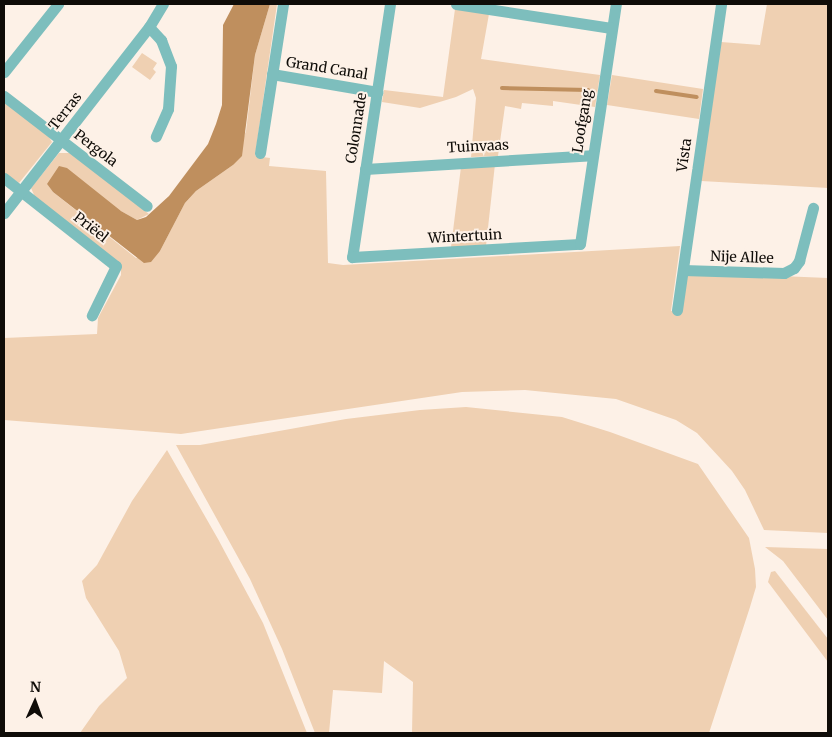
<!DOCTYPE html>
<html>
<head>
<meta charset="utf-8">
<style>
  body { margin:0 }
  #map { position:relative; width:832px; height:737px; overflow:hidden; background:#fdf1e7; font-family:Merriweather,serif }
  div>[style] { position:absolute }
  .green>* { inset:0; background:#efd0b2 }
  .water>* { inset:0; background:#bf8f5e }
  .stream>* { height:4px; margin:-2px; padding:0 2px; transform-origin:2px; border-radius:2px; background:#bf8f5e }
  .street>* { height:11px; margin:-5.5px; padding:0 5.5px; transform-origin:5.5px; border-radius:5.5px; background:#7dbebd }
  span { translate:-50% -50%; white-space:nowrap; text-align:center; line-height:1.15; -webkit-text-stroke:4px #fdf1e7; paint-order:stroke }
  .street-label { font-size:14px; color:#0f0c08 }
  .frame { position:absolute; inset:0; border:5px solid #0f0c08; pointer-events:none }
  .north { position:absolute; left:10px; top:677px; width:50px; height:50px; -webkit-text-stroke:4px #fdf1e7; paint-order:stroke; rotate:2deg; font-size:14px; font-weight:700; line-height:20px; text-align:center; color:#0f0c08 }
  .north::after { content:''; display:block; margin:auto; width:18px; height:22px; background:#0f0c08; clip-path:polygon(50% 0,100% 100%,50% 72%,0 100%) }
</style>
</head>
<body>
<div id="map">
  <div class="green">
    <div style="clip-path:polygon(270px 4px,277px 4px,255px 156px,270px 158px,269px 166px,326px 171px,328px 263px,343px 265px,680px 246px,671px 311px,682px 311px,687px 272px,828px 278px,828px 533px,764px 530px,745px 490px,732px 471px,697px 433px,676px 420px,616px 399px,525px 390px,462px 392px,181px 434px,4px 420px,4px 338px,97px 334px,98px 318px,121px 275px,121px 266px,35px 197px,31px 188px,59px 153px,70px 153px,149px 214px,137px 220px,121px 211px,47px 184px,53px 192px,136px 258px,160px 251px,185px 203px,196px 191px,233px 165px,246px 131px,255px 55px)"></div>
    <div style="clip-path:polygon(767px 4px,828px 4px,828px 188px,701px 181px,721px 42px,760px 45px)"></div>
    <div style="clip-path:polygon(455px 9px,489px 14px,481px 59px,600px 75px,595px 107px,553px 101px,553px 106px,522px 103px,521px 109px,505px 106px,498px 156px,471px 157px,476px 98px,473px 89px,456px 97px,420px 108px,382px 102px,384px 90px,443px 97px)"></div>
    <div style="clip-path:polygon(142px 53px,157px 63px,153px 69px,156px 72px,150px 80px,132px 67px)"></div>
    <div style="clip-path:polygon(612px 75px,703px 89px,699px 119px,607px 105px)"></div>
    <div style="clip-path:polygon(4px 101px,49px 137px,52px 142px,19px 183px,4px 173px)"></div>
    <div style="clip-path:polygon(495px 164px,486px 246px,451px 247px,461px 167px)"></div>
    <div style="clip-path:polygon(466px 407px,562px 417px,610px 432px,698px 464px,749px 538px,755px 569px,756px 587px,750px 607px,709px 733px,412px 733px,413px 682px,384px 661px,382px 693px,333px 690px,329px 733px,315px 733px,282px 649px,250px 579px,176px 445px,200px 445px,346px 419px,420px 410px)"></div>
    <div style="clip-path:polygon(167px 450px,218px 539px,263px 623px,307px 733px,80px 733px,99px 706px,127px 678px,119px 651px,86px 598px,82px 581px,97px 565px,132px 501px)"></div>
    <div style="clip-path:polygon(765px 547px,828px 549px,828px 620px,783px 561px)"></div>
    <div style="clip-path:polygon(775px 571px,828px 639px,828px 662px,768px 582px,771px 572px)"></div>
  </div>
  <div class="water">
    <div style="clip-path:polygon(234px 4px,270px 4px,255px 55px,242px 156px,233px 165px,196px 191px,185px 203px,160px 251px,151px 262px,144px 263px,53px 192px,47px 184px,59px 166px,67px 168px,121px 211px,137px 220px,146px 217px,169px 196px,208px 144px,216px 124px,222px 105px,223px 25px)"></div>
  </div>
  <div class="stream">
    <div style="left:502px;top:88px;width:86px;rotate:1.3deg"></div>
    <div style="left:656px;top:91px;width:41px;rotate:8.3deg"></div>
  </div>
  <div class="street">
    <div style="left:390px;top:4px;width:256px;rotate:98.5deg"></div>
    <div style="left:352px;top:257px;width:228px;rotate:-3.3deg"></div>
    <div style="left:580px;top:244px;width:243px;rotate:-81.5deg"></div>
    <div style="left:456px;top:4px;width:157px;rotate:8.8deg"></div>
    <div style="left:149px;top:27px;width:18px;rotate:47deg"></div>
    <div style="left:161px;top:40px;width:28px;rotate:69deg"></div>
    <div style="left:171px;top:66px;width:43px;rotate:94deg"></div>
    <div style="left:168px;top:109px;width:30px;rotate:114deg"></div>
    <div style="left:4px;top:72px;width:87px;rotate:-51.5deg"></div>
    <div style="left:272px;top:74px;width:107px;rotate:9.7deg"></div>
    <div style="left:4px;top:96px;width:180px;rotate:37.6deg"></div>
    <div style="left:260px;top:153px;width:151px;rotate:-81.2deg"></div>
    <div style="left:365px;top:169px;width:227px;rotate:-3.5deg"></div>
    <div style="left:4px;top:178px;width:142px;rotate:38.2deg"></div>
    <div style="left:116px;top:266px;width:55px;rotate:116.1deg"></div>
    <div style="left:4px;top:213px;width:236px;rotate:-52.1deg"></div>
    <div style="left:149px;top:27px;width:27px;rotate:-59deg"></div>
    <div style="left:683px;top:270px;width:101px;rotate:1.7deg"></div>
    <div style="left:784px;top:273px;width:11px;rotate:-27deg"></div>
    <div style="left:794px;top:268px;width:9px;rotate:-54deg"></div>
    <div style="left:799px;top:261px;width:55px;rotate:-75.2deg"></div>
    <div style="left:677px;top:310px;width:309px;rotate:-81.8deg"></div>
  </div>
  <div class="street-label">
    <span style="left:327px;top:68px;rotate:9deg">Grand Canal</span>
    <span style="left:65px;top:111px;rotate:-52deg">Terras</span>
    <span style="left:582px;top:121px;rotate:-81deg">Loofgang</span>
    <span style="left:356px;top:128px;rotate:-81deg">Colonnade</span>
    <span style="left:478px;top:146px;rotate:-3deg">Tuinvaas</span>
    <span style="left:96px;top:148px;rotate:37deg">Pergola</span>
    <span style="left:684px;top:155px;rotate:-82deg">Vista</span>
    <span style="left:91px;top:227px;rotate:38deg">Priëel</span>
    <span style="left:465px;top:236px;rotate:-3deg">Wintertuin</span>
    <span style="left:742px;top:257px;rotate:2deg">Nije Allee</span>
  </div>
  <div class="frame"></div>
  <div class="north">N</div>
</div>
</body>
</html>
